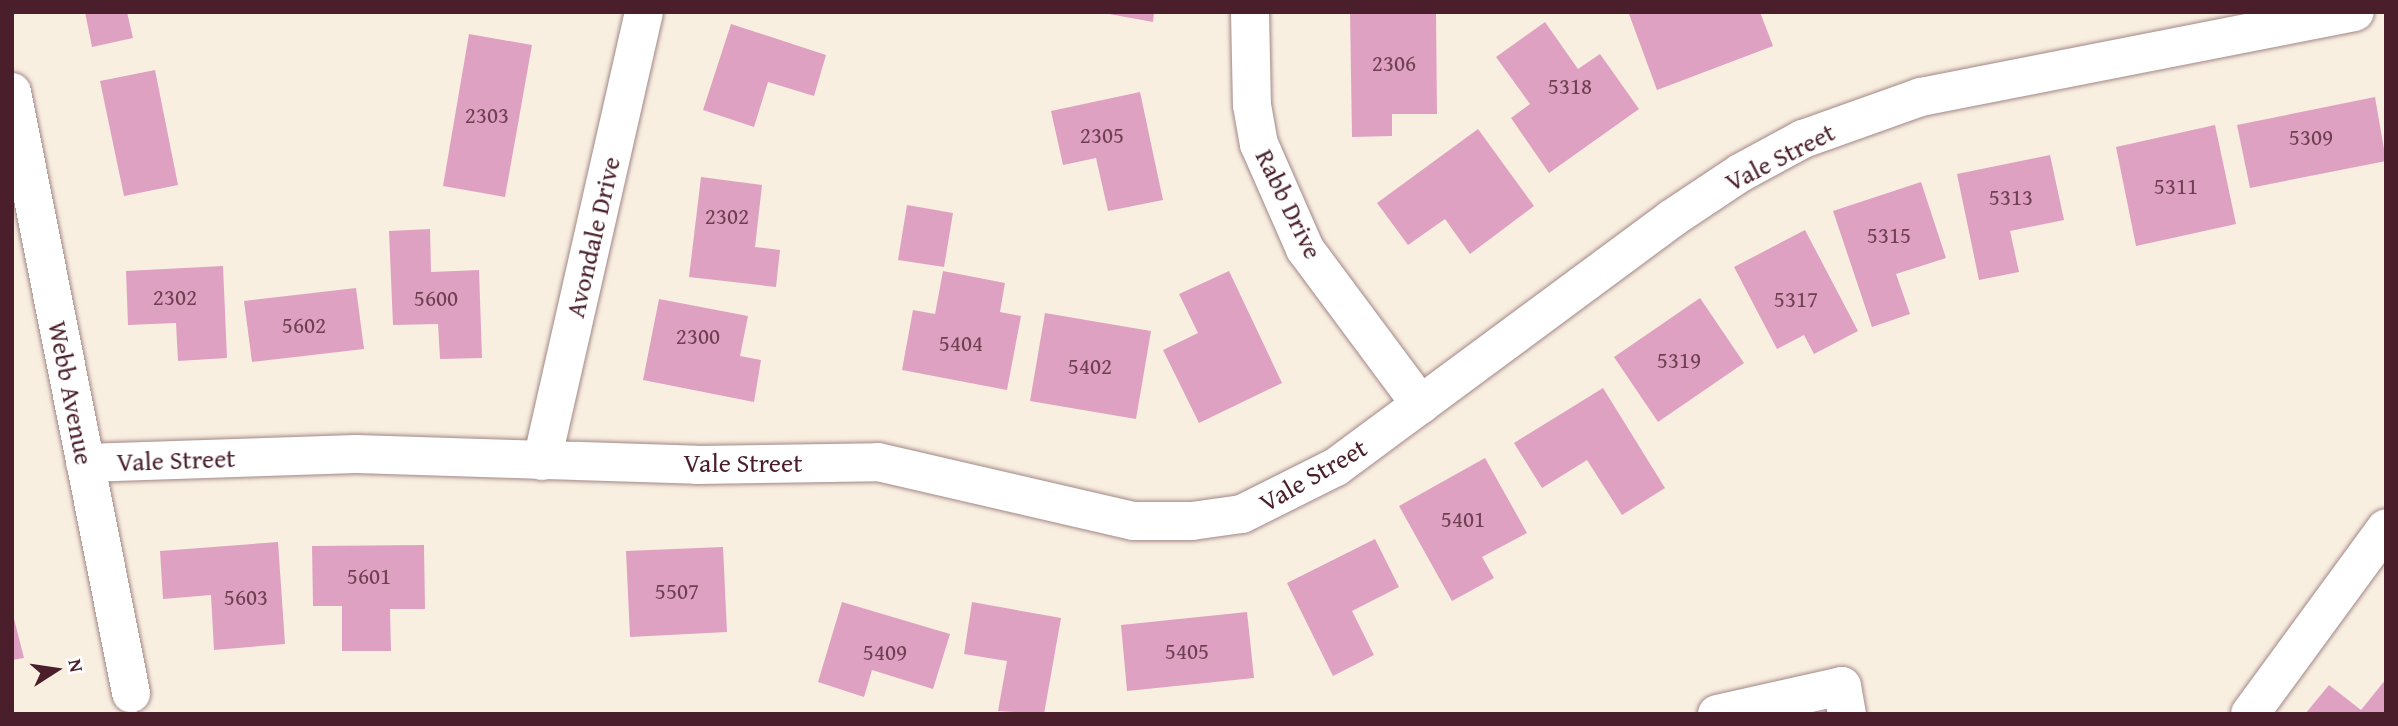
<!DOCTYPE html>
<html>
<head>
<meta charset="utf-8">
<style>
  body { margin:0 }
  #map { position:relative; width:2398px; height:726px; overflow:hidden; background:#f9efe1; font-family:"Gentium Book Plus",serif }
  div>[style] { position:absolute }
  .building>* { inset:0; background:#dfa1c2 }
  .roads { filter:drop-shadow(0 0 2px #a28786) drop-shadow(0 0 2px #a28786) }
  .minor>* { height:38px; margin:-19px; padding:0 19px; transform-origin:19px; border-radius:19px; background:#fff }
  span { translate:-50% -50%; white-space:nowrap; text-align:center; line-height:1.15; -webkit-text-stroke:7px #fff; paint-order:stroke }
  .number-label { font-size:23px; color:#6f4051 }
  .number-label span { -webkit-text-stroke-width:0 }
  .street-label { font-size:26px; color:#4a1f2b }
  .frame { position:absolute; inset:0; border:14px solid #4a1f2b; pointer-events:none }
  .north { position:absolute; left:21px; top:635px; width:70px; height:70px; -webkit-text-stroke:5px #fff; paint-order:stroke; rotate:78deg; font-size:19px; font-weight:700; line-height:28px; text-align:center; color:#4a1f2b }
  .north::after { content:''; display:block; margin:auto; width:24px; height:32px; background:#4a1f2b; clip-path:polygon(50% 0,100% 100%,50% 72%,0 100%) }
</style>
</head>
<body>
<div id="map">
  <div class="building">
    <div style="clip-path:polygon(85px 12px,127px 12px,133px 38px,92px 47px)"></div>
    <div style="clip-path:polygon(1098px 12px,1154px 12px,1153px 22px)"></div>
    <div style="clip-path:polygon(1350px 12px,1436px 12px,1437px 114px,1392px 114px,1392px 136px,1352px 137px)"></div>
    <div style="clip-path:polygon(1635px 12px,1760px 12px,1773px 46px,1657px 90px,1629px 14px)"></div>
    <div style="clip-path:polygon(1545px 22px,1578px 69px,1600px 54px,1639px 109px,1549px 173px,1511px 118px,1530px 104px,1496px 57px)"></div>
    <div style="clip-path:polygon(731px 24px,826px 55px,814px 96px,768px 82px,754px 127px,703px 110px)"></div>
    <div style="clip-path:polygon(469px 34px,532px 45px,505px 197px,443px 186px)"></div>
    <div style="clip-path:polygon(155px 70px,178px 185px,124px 196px,100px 81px)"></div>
    <div style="clip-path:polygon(1140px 92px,1163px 200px,1108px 211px,1096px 158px,1063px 165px,1051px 111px)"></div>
    <div style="clip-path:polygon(2375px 97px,2386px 161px,2250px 188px,2237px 125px)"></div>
    <div style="clip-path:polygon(2215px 125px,2236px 224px,2136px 246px,2116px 147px)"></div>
    <div style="clip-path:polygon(1478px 129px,1534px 206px,1470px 254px,1445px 219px,1408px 245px,1377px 203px)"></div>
    <div style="clip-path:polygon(2050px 155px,2064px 220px,2010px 231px,2019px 272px,1979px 280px,1957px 174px)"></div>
    <div style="clip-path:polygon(701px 177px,762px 185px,755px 247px,780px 250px,776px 287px,689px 277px)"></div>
    <div style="clip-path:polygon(1921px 182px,1946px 258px,1896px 274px,1910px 314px,1872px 327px,1833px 211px)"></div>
    <div style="clip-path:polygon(907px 205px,953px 213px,944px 267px,898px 260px)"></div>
    <div style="clip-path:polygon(430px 229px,431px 272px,479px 270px,482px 358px,440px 359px,438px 324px,393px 325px,389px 231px)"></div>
    <div style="clip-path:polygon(1805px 230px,1858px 331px,1814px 354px,1804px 335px,1777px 349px,1734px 267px)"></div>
    <div style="clip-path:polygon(223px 266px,227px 358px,178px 361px,176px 323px,128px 325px,126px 271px)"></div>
    <div style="clip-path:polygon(943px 271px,1005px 283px,1000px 312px,1021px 316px,1007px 390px,902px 370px,913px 310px,935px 314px)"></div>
    <div style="clip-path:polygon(1229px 271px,1282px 383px,1199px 423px,1163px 350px,1198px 333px,1179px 294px)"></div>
    <div style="clip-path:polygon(356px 288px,364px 349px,252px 362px,244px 301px)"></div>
    <div style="clip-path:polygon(1700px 298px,1744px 363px,1658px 422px,1614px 357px)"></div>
    <div style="clip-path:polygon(659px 299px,748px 316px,740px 356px,761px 360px,754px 402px,643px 380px)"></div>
    <div style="clip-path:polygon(1045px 313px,1151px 331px,1136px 419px,1030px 401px)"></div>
    <div style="clip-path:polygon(1603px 388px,1665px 488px,1622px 515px,1587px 460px,1542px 488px,1514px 443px)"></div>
    <div style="clip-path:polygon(1485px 458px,1527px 533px,1482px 557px,1494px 578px,1452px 601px,1399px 506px)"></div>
    <div style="clip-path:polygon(1375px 539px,1399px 587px,1352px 611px,1374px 655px,1333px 676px,1287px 583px)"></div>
    <div style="clip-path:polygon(278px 542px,285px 644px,214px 650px,211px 595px,163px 599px,160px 551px)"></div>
    <div style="clip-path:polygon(424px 545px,425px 609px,390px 609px,391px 651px,342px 651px,342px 606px,313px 606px,312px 546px)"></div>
    <div style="clip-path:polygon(723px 547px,727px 632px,630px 637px,626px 551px)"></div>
    <div style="clip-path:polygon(842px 602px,950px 634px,933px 689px,872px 670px,864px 697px,818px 682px)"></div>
    <div style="clip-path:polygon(972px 602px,1061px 618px,1044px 714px,998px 711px,1007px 661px,964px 654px)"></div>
    <div style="clip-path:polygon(12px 611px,24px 658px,12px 660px)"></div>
    <div style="clip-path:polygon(1247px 612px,1254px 678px,1127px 691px,1121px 625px)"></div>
    <div style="clip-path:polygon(2386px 679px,2386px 714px,2305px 714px,2329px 685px,2361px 710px)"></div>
  </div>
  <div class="roads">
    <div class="minor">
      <div style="left:1250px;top:12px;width:93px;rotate:88.8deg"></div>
      <div style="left:1252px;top:105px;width:40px;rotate:80deg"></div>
      <div style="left:1259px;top:144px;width:115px;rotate:66.3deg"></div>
      <div style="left:1305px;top:249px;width:194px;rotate:53.4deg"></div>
      <div style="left:12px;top:92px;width:613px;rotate:78.8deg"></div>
      <div style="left:542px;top:461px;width:460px;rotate:-77.2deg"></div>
      <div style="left:85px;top:463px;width:271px;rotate:-1.9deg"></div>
      <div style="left:356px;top:454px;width:341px;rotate:1.8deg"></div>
      <div style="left:697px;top:465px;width:181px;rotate:-0.9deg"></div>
      <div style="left:878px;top:462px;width:262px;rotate:13deg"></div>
      <div style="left:1133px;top:521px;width:59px"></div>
      <div style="left:1192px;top:521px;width:50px;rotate:-8deg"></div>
      <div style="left:1242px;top:514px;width:105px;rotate:-26.6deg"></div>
      <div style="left:1336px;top:467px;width:417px;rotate:-36.5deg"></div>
      <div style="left:1671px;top:219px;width:83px;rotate:-33.7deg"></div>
      <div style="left:1740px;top:173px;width:72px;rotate:-28.4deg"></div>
      <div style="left:1803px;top:139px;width:125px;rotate:-19.6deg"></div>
      <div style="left:1921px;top:97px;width:442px;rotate:-11.1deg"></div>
      <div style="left:1717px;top:714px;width:128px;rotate:-12.6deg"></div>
      <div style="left:1842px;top:686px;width:28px;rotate:80deg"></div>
      <div style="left:2250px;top:714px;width:230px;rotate:-53.8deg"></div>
    </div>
  </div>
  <div class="number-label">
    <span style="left:1394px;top:63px">2306</span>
    <span style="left:1570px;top:86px">5318</span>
    <span style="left:487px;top:115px">2303</span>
    <span style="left:1102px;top:135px">2305</span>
    <span style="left:2311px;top:137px">5309</span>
    <span style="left:2176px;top:186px">5311</span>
    <span style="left:2011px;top:197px">5313</span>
    <span style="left:727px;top:216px">2302</span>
    <span style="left:1889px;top:235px">5315</span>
    <span style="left:175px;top:297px">2302</span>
    <span style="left:436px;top:298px">5600</span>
    <span style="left:1796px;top:299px">5317</span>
    <span style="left:304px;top:325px">5602</span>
    <span style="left:698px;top:336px">2300</span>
    <span style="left:961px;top:343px">5404</span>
    <span style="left:1679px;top:360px">5319</span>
    <span style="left:1090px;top:366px">5402</span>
    <span style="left:1463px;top:519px">5401</span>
    <span style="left:369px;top:576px">5601</span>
    <span style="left:677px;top:591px">5507</span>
    <span style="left:246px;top:597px">5603</span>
    <span style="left:1187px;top:651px">5405</span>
    <span style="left:885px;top:652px">5409</span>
  </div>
  <div class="street-label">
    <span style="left:1780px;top:157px;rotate:-27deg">Vale Street</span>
    <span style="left:1289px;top:204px;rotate:64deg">Rabb Drive</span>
    <span style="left:593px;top:237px;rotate:-77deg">Avondale Drive</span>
    <span style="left:71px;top:393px;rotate:79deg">Webb Avenue</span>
    <span style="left:176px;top:460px;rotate:-2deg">Vale Street</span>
    <span style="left:743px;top:463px">Vale Street</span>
    <span style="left:1313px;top:475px;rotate:-30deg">Vale Street</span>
  </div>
  <div class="frame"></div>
  <div class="north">N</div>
</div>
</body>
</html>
